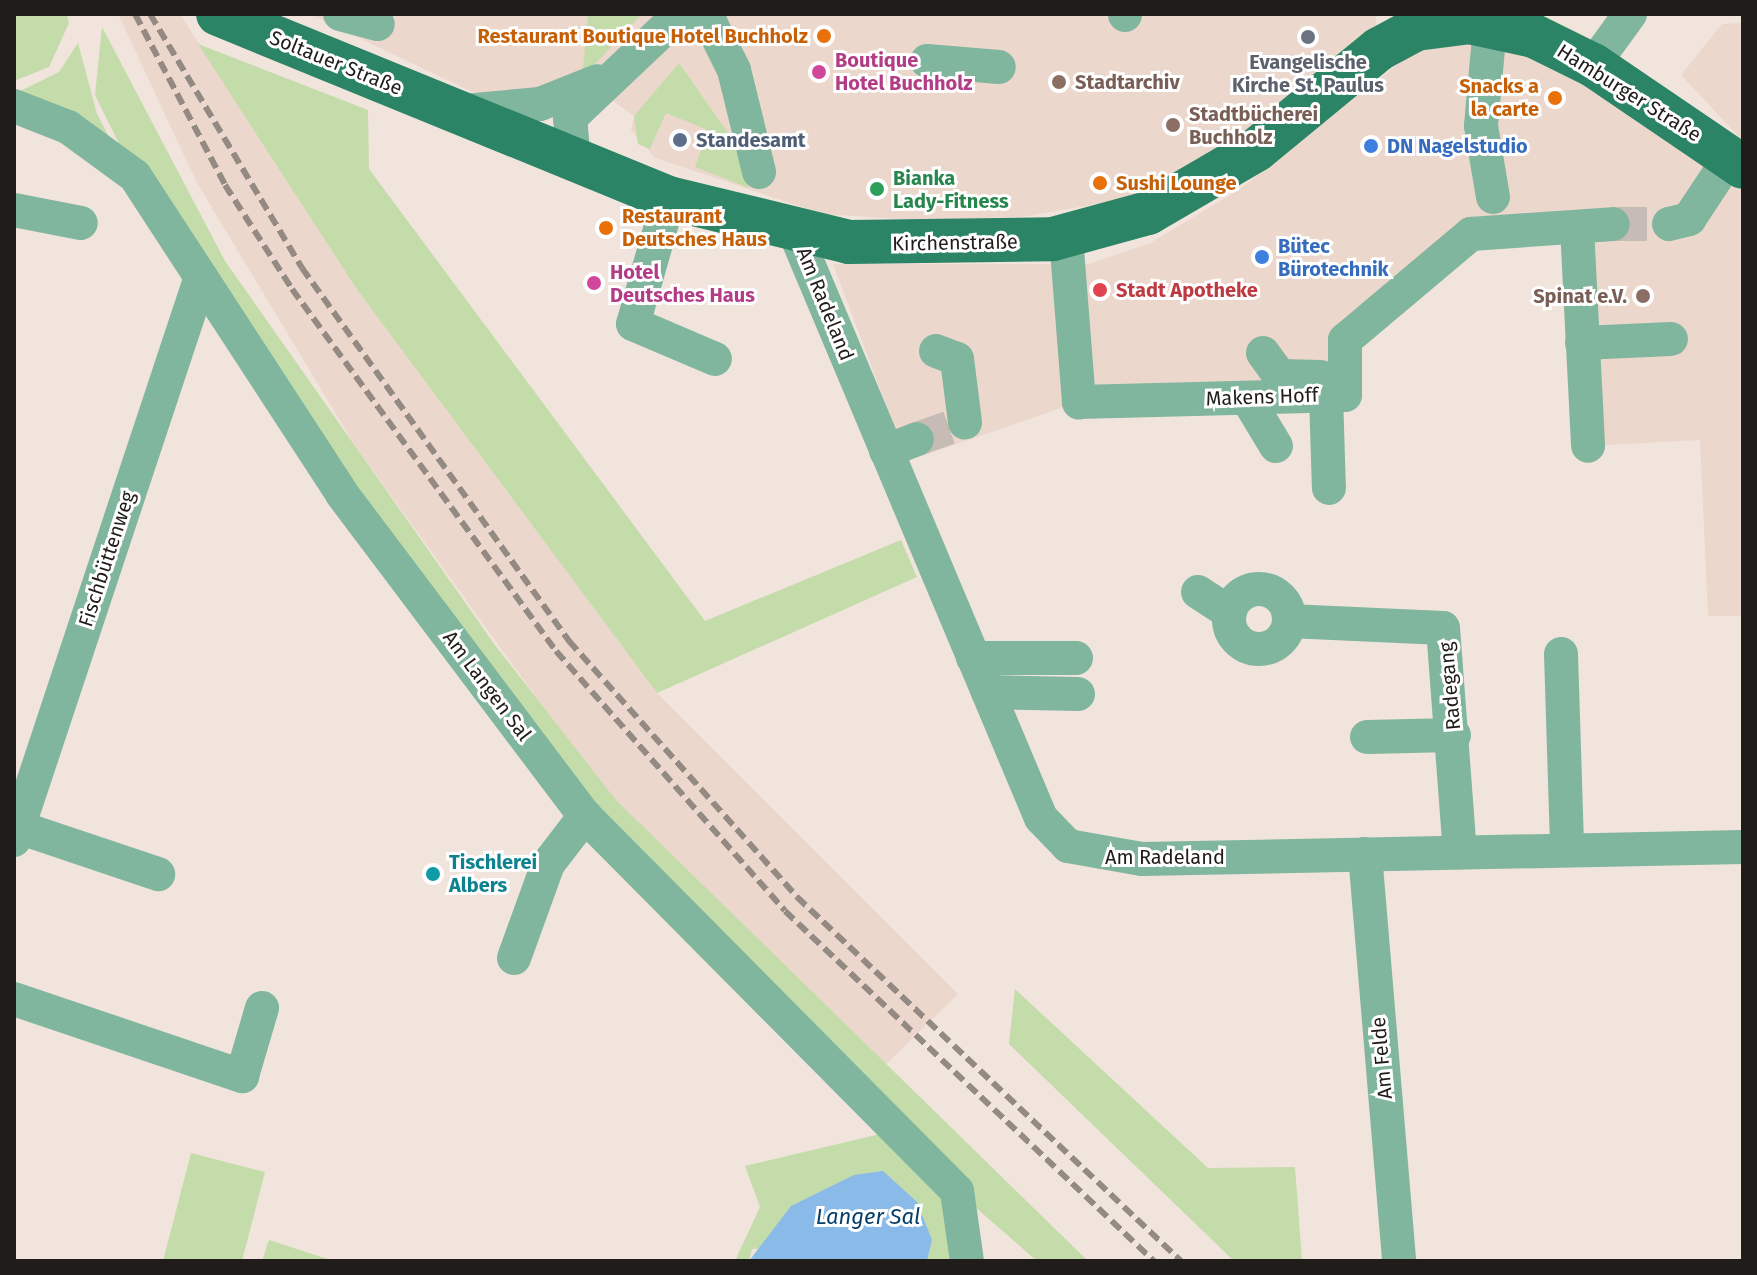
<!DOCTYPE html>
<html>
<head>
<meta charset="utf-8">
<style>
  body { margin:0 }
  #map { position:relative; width:1757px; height:1275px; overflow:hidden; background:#f1e4dc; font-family:"Fira Sans",sans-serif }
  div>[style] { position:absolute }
  .built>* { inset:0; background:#ecd7cc }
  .green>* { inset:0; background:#c4dcaa }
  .water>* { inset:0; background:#89bae8 }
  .minor-tunnel>* { height:34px; margin-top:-17px; transform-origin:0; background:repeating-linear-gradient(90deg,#c7bcb5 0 34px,transparent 0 51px) }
  .minor>* { height:34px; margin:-17px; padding:0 17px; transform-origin:17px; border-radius:17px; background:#80b59e }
  .minor>.ring { margin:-17px; padding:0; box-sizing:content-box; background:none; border:34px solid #80b59e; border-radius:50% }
  .major>* { height:44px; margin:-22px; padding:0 22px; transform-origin:22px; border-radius:22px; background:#2b8465 }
  .rail>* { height:6px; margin-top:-3px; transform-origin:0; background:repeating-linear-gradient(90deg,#938a84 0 12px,transparent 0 18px) }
  .dots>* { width:22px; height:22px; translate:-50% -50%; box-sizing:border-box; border:4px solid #fff; border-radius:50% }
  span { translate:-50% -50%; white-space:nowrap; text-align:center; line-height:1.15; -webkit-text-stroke:6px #fff; paint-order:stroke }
  .food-label { font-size:20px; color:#c56008; font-weight:700 }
  .right { translate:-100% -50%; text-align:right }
  .left { translate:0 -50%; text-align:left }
  .hotel-label { font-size:20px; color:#b23c85; font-weight:700 }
  .worship-label { font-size:20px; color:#5b616d; font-weight:700 }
  .street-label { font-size:20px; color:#201c19 }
  .education-label { font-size:20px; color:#785e54; font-weight:700 }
  .service-label { font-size:20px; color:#4e5e75; font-weight:700 }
  .shop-label { font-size:20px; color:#366cbe; font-weight:700 }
  .leisure-label { font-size:20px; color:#27864d; font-weight:700 }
  .health-label { font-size:20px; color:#be3a42; font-weight:700 }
  .culture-label { font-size:20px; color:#0d838f; font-weight:700 }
  .water-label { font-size:22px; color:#06406a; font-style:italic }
  .frame { position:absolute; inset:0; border:16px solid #201c19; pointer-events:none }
</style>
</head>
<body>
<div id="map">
  <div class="built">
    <div style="clip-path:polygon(118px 14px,180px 14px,358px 291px,657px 693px,958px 994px,884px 1066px,616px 800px,540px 703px,354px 444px,197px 183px)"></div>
    <div style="clip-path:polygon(309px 14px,1375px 14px,1377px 27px,1224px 152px,1133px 198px,1021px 217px,915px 220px,823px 214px,655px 158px,631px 130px,634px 116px,582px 79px,508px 96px,472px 92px)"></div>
    <div style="clip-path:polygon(1743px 23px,1743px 141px,1681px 75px,1722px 24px)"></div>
    <div style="clip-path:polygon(1506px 39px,1679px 139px,1743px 189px,1743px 616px,1708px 616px,1700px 440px,1588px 446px,1576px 227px,1471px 234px,1345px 340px,1345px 395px,1079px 402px,907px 461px,833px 264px,1089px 264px,1150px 243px,1240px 189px,1422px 45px)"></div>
  </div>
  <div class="green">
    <div style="clip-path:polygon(14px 14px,67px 14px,69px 23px,49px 67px,14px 81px)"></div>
    <div style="clip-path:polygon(588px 14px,642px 14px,582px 78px)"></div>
    <div style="clip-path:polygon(102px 27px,225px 261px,495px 645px,616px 800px,1088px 1261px,1037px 1261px,958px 1192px,967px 1261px,927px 1261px,932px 1240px,752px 1249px,749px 1261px,735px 1261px,760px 1207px,745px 1166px,897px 1130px,585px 816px,135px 176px,95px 95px)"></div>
    <div style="clip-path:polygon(78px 43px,97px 114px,108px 135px,14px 94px,59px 72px)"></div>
    <div style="clip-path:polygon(198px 44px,368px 110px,369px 169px,705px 621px,901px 540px,917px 577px,657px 693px,358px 291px)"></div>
    <div style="clip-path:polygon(679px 63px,731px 137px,749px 188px,695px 167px,708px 130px,666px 113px,650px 149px,638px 144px,634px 116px)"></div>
    <div style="clip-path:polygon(1015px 989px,1208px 1168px,1295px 1167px,1302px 1261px,1234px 1261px,1009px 1044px)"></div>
    <div style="clip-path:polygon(191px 1153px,265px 1172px,242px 1261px,163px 1261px)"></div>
    <div style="clip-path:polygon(269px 1240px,334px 1261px,262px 1261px)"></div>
  </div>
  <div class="water">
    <div style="clip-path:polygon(883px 1171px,917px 1202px,932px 1240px,927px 1261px,749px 1261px,791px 1206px,854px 1175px)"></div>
  </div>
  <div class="minor-tunnel">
    <div style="left:1613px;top:224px;width:56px"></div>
    <div style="left:917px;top:439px;width:51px;rotate:-19.5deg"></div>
  </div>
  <div class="minor">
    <div style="left:340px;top:14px;width:39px;rotate:15deg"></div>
    <div style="left:695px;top:14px;width:19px;rotate:32deg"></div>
    <div style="left:711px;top:24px;width:51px;rotate:63.4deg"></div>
    <div style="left:734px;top:70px;width:105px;rotate:76.2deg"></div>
    <div style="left:1125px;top:15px;width:1px;rotate:-90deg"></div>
    <div style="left:1490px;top:27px;width:99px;rotate:95.2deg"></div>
    <div style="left:1481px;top:126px;width:72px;rotate:80.4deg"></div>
    <div style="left:927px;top:61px;width:72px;rotate:4.8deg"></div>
    <div style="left:1593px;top:65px;width:63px;rotate:-54deg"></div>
    <div style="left:14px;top:106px;width:58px;rotate:21.3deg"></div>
    <div style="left:68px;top:127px;width:83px;rotate:36.2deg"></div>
    <div style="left:135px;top:176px;width:379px;rotate:56.9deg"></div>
    <div style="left:342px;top:494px;width:403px;rotate:53deg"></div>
    <div style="left:585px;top:816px;width:528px;rotate:45.23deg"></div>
    <div style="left:957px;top:1191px;width:71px;rotate:81.9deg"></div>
    <div style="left:464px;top:111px;width:76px;rotate:-5.3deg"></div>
    <div style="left:540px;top:104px;width:62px;rotate:-21.6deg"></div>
    <div style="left:574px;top:161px;width:43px;rotate:-95.3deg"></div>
    <div style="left:570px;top:118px;width:151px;rotate:-43.4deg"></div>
    <div style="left:669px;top:198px;width:131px;rotate:105.9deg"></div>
    <div style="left:633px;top:324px;width:89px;rotate:23.1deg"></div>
    <div style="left:14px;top:210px;width:68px;rotate:11deg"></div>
    <div style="left:1669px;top:224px;width:21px;rotate:-14deg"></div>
    <div style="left:1689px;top:219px;width:74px;rotate:-56.5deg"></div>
    <div style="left:1577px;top:227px;width:219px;rotate:87.1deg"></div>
    <div style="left:796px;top:235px;width:632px;rotate:67.21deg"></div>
    <div style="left:1041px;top:818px;width:39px;rotate:46deg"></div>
    <div style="left:1068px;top:846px;width:75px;rotate:10deg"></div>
    <div style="left:1142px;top:859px;width:601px;rotate:-1.14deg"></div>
    <div style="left:1066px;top:237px;width:166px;rotate:85.5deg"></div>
    <div style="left:1079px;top:402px;width:266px;rotate:-1.5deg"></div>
    <div style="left:1345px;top:395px;width:55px;rotate:-90deg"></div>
    <div style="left:1345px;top:340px;width:165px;rotate:-40.1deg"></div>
    <div style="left:1471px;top:234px;width:142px;rotate:-4deg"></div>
    <div style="left:1582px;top:343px;width:89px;rotate:-2.6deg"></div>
    <div style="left:936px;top:351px;width:22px;rotate:21deg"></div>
    <div style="left:957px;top:359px;width:64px;rotate:82.8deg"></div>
    <div style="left:1263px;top:353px;width:29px;rotate:54deg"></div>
    <div style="left:1280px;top:376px;width:41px;rotate:1.4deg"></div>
    <div style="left:1326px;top:395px;width:93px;rotate:88.2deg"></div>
    <div style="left:1247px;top:398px;width:56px;rotate:58.9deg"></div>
    <div style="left:886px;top:451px;width:33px;rotate:-21deg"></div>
    <div class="ring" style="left:1229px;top:589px;width:26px;height:26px"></div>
    <div style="left:1198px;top:592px;width:38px;rotate:33deg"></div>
    <div style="left:1289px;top:621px;width:154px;rotate:2.6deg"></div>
    <div style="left:1443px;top:628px;width:225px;rotate:85.7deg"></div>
    <div style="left:1561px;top:654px;width:196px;rotate:88.2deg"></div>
    <div style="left:973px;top:658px;width:103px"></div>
    <div style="left:988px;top:692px;width:90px;rotate:1.3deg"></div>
    <div style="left:1367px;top:737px;width:87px;rotate:-1.3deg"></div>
    <div style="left:18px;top:827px;width:148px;rotate:18.6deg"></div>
    <div style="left:14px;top:840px;width:593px;rotate:-71.63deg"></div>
    <div style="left:1365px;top:854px;width:408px;rotate:85.2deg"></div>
    <div style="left:514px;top:958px;width:100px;rotate:-70.1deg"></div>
    <div style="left:548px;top:864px;width:61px;rotate:-52.4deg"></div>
    <div style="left:14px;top:999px;width:241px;rotate:18.7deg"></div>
    <div style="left:242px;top:1076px;width:71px;rotate:-73.6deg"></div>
  </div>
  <div class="major">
    <div style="left:218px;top:14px;width:487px;rotate:22.2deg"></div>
    <div style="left:669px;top:198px;width:185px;rotate:13.7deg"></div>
    <div style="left:849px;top:242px;width:204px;rotate:-0.8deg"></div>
    <div style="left:1053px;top:239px;width:98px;rotate:-15.3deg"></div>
    <div style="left:1148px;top:213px;width:125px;rotate:-30.3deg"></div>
    <div style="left:1256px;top:150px;width:159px;rotate:-39.4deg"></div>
    <div style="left:1379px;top:49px;width:42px;rotate:-28.4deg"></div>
    <div style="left:1416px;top:29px;width:53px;rotate:-7.5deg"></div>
    <div style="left:1469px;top:22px;width:66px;rotate:12.2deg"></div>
    <div style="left:1534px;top:36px;width:66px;rotate:26.2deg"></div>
    <div style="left:1593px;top:65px;width:181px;rotate:34.2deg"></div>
  </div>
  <div class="rail">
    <div style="left:135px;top:14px;width:193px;rotate:62.2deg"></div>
    <div style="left:225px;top:185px;width:124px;rotate:57.2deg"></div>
    <div style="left:292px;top:289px;width:448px;rotate:53.9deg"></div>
    <div style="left:556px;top:651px;width:346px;rotate:48.6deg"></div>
    <div style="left:785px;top:911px;width:509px;rotate:43.49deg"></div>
    <div style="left:150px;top:14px;width:296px;rotate:59.1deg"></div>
    <div style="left:302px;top:268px;width:459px;rotate:54.4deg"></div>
    <div style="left:569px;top:641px;width:343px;rotate:48.3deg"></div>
    <div style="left:797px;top:897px;width:529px;rotate:43.47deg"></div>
  </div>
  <div class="dots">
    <div style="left:824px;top:36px;background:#e8710a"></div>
    <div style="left:1308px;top:37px;background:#6b7280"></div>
    <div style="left:819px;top:72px;background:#d1479c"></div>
    <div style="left:1059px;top:82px;background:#8d6e63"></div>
    <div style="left:1555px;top:98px;background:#e8710a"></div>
    <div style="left:1173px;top:125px;background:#8d6e63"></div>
    <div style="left:680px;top:140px;background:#5c6f8a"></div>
    <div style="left:1371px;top:146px;background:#3f7fe0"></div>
    <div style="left:1100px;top:183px;background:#e8710a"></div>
    <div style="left:877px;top:189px;background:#2e9e5b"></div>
    <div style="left:606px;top:228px;background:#e8710a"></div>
    <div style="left:1262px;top:257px;background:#3f7fe0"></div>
    <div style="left:594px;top:283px;background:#d1479c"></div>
    <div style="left:1100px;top:290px;background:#e0444e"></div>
    <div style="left:1643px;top:296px;background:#8d6e63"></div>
    <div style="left:433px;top:874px;background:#0f9aa8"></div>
  </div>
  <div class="food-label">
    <span class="right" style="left:808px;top:36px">Restaurant Boutique Hotel Buchholz</span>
    <span class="right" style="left:1539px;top:98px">Snacks a<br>la carte</span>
    <span class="left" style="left:1116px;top:183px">Sushi Lounge</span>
    <span class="left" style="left:622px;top:228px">Restaurant<br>Deutsches Haus</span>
  </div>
  <div class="hotel-label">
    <span class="left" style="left:835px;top:72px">Boutique<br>Hotel Buchholz</span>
    <span class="left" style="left:610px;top:284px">Hotel<br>Deutsches Haus</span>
  </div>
  <div class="worship-label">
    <span style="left:1308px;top:74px">Evangelische<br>Kirche St. Paulus</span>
  </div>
  <div class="street-label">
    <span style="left:336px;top:63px;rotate:22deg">Soltauer Straße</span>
    <span style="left:1629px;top:93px;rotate:32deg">Hamburger Straße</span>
    <span style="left:955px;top:243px;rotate:-1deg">Kirchenstraße</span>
    <span style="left:825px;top:304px;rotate:68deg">Am Radeland</span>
    <span style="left:1262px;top:397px;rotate:-2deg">Makens Hoff</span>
    <span style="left:107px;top:559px;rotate:-72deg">Fischbüttenweg</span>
    <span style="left:487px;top:686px;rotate:53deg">Am Langen Sal</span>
    <span style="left:1450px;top:686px;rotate:-95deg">Radegang</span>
    <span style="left:1165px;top:857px">Am Radeland</span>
    <span style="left:1382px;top:1058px;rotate:-95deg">Am Felde</span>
  </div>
  <div class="education-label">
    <span class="left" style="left:1075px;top:82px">Stadtarchiv</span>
    <span class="left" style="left:1189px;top:126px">Stadtbücherei<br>Buchholz</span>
    <span class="right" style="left:1627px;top:296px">Spinat e.V.</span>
  </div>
  <div class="service-label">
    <span class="left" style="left:696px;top:140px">Standesamt</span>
  </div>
  <div class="shop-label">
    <span class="left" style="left:1387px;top:146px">DN Nagelstudio</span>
    <span class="left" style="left:1278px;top:258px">Bütec<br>Bürotechnik</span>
  </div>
  <div class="leisure-label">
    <span class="left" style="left:893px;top:190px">Bianka<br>Lady-Fitness</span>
  </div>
  <div class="health-label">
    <span class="left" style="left:1116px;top:290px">Stadt Apotheke</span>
  </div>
  <div class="culture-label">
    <span class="left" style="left:449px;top:874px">Tischlerei<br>Albers</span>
  </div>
  <div class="water-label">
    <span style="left:868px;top:1217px">Langer Sal</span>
  </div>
  <div class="frame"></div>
</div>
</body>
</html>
